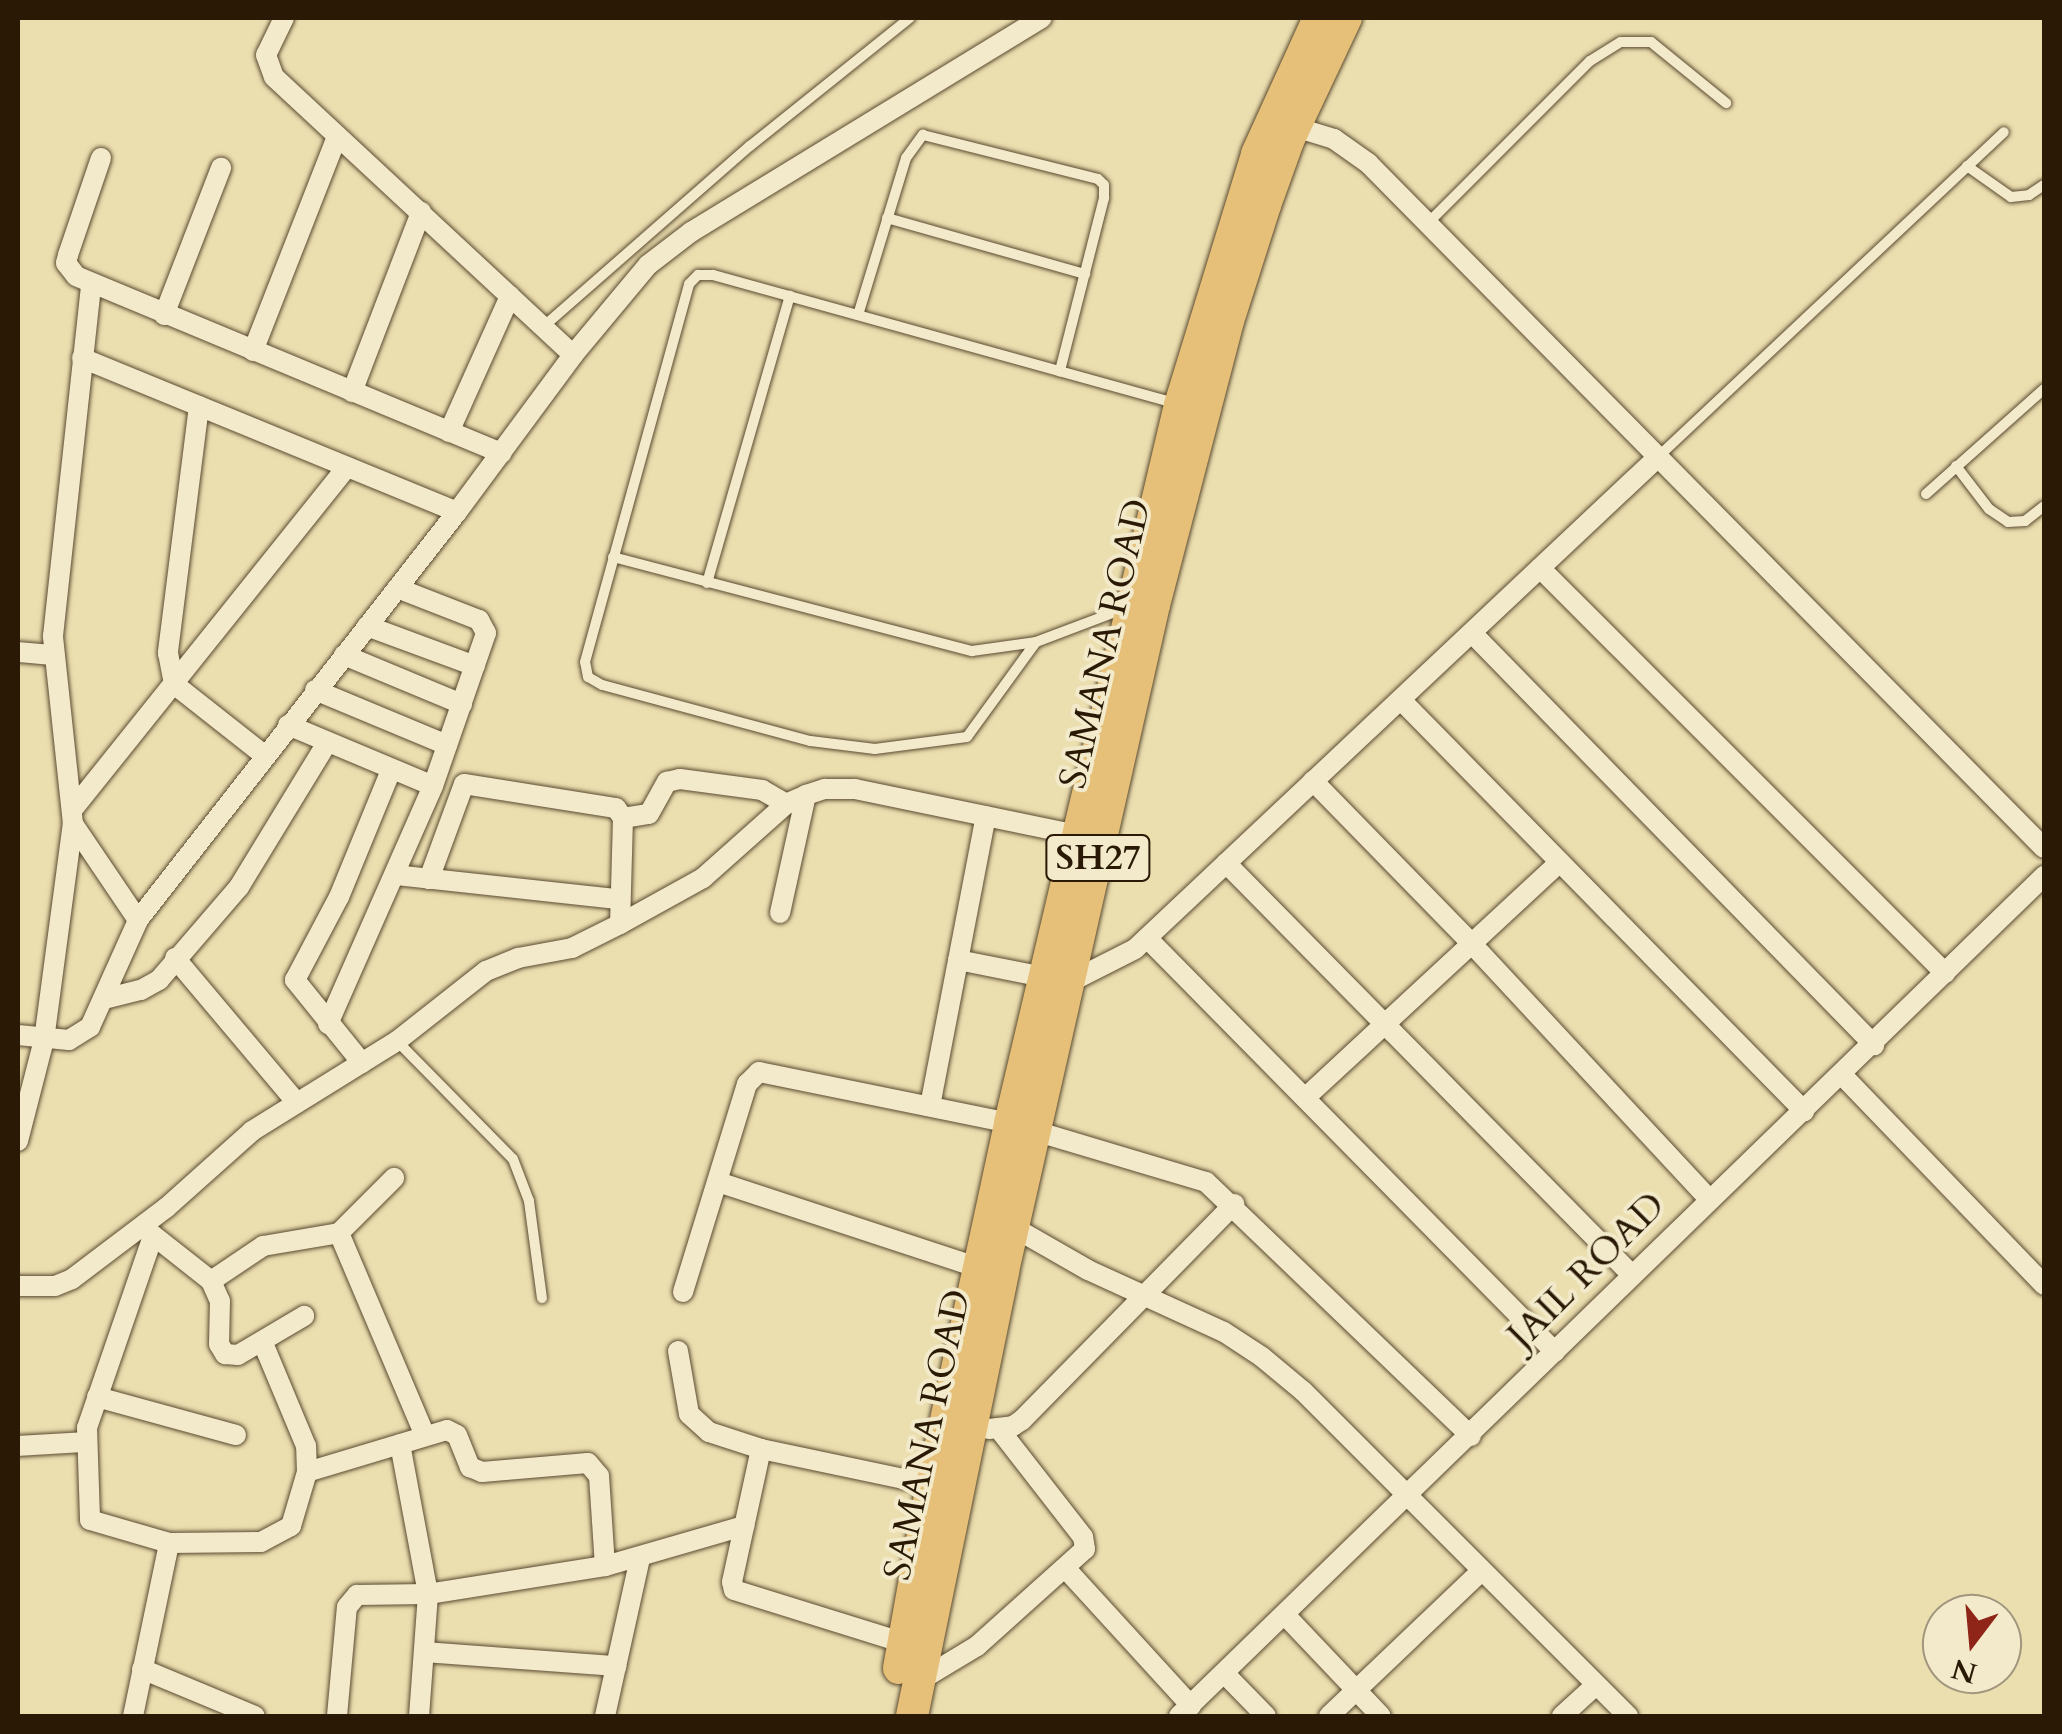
<!DOCTYPE html>
<html>
<head>
<meta charset="utf-8">
<style>
  body { margin:0 }
  #map { position:relative; width:2062px; height:1734px; overflow:hidden; background:#ebdeaf; font-family:Cardo,serif }
  div>[style] { position:absolute }
  .roads { filter:drop-shadow(0 0 2px #5a4a30) drop-shadow(0 0 2px #5a4a30) }
  .service>* { height:10px; margin:-5px; padding:0 5px; transform-origin:5px; border-radius:5px; background:#f2eacb }
  .minor>* { height:20px; margin:-10px; padding:0 10px; transform-origin:10px; border-radius:10px; background:#f2eacb }
  .primary>* { height:32px; margin:-16px; padding:0 16px; transform-origin:16px; border-radius:16px; background:#e6bf78 }
  span { translate:-50% -50%; white-space:nowrap; text-align:center; line-height:1.15; -webkit-text-stroke:8px #f2eacb; paint-order:stroke }
  .shield-label span { padding:2px 8px; background:#f2eacb; border:2px solid; border-radius:8px; -webkit-text-stroke-width:0 }
  .shield-label { font-size:35px; color:#291905; font-weight:700 }
  .street-label { font-size:38px; color:#291905 }
  .frame { position:absolute; inset:0; border:20px solid #291905; pointer-events:none }
  .north { position:absolute; left:1922px; top:1594px; width:100px; height:100px; box-sizing:border-box; background:#f2eacb; border:2px solid #a2967c; border-radius:50%; rotate:196deg; font-size:28px; font-weight:700; line-height:40px; text-align:center; color:#291905 }
  .north::after { content:''; display:block; margin:auto; width:35px; height:45px; background:#8f2418; clip-path:polygon(50% 0,100% 100%,50% 72%,0 100%) }
</style>
</head>
<body>
<div id="map">
  <div class="roads">
    <div class="service">
      <div style="left:1967px;top:166px;width:54px;rotate:35.2deg"></div>
      <div style="left:2011px;top:197px;width:18px;rotate:-6deg"></div>
      <div style="left:2029px;top:195px;width:18px;rotate:-34deg"></div>
      <div style="left:887px;top:218px;width:206px;rotate:15.8deg"></div>
      <div style="left:1428px;top:223px;width:229px;rotate:-45deg"></div>
      <div style="left:1590px;top:61px;width:36px;rotate:-32deg"></div>
      <div style="left:1621px;top:42px;width:30px"></div>
      <div style="left:1651px;top:42px;width:97px;rotate:39.1deg"></div>
      <div style="left:858px;top:315px;width:164px;rotate:-73deg"></div>
      <div style="left:906px;top:158px;width:29px;rotate:-54deg"></div>
      <div style="left:923px;top:135px;width:180px;rotate:14.1deg"></div>
      <div style="left:1098px;top:179px;width:8px;rotate:45deg"></div>
      <div style="left:1104px;top:185px;width:13px;rotate:90deg"></div>
      <div style="left:1104px;top:198px;width:179px;rotate:104.3deg"></div>
      <div style="left:543px;top:327px;width:275px;rotate:-41.2deg"></div>
      <div style="left:750px;top:146px;width:205px;rotate:-38.7deg"></div>
      <div style="left:1659px;top:456px;width:473px;rotate:-43.2deg"></div>
      <div style="left:1956px;top:466px;width:54px;rotate:52.5deg"></div>
      <div style="left:1989px;top:509px;width:23px;rotate:34deg"></div>
      <div style="left:2008px;top:522px;width:17px;rotate:-3deg"></div>
      <div style="left:2025px;top:521px;width:24px;rotate:-38deg"></div>
      <div style="left:1926px;top:494px;width:158px;rotate:-41.7deg"></div>
      <div style="left:613px;top:557px;width:371px;rotate:14.7deg"></div>
      <div style="left:972px;top:651px;width:65px;rotate:-8deg"></div>
      <div style="left:1036px;top:642px;width:96px;rotate:-20.7deg"></div>
      <div style="left:707px;top:583px;width:299px;rotate:-73.9deg"></div>
      <div style="left:1036px;top:642px;width:117px;rotate:126deg"></div>
      <div style="left:967px;top:737px;width:93px;rotate:172.6deg"></div>
      <div style="left:875px;top:749px;width:65px;rotate:-173deg"></div>
      <div style="left:810px;top:741px;width:215px;rotate:-164.9deg"></div>
      <div style="left:602px;top:685px;width:16px;rotate:-150deg"></div>
      <div style="left:588px;top:677px;width:15px;rotate:-101deg"></div>
      <div style="left:585px;top:662px;width:392px;rotate:-74.6deg"></div>
      <div style="left:689px;top:284px;width:13px;rotate:-45deg"></div>
      <div style="left:698px;top:275px;width:15px"></div>
      <div style="left:713px;top:275px;width:478px;rotate:15.5deg"></div>
      <div style="left:397px;top:1041px;width:165px;rotate:45.5deg"></div>
      <div style="left:513px;top:1159px;width:45px;rotate:69.1deg"></div>
      <div style="left:529px;top:1201px;width:98px;rotate:82.4deg"></div>
    </div>
    <div class="minor">
      <div style="left:284px;top:18px;width:41px;rotate:115.9deg"></div>
      <div style="left:266px;top:55px;width:23px;rotate:70deg"></div>
      <div style="left:274px;top:77px;width:408px;rotate:42.9deg"></div>
      <div style="left:1295px;top:127px;width:41px;rotate:17.1deg"></div>
      <div style="left:1334px;top:139px;width:42px;rotate:35.2deg"></div>
      <div style="left:1368px;top:163px;width:962px;rotate:45.38deg"></div>
      <div style="left:101px;top:158px;width:102px;rotate:108.8deg"></div>
      <div style="left:68px;top:255px;width:8px;rotate:104deg"></div>
      <div style="left:66px;top:263px;width:16px;rotate:52deg"></div>
      <div style="left:76px;top:276px;width:461px;rotate:22.6deg"></div>
      <div style="left:164px;top:315px;width:158px;rotate:-68.8deg"></div>
      <div style="left:253px;top:351px;width:230px;rotate:-68.6deg"></div>
      <div style="left:82px;top:358px;width:405px;rotate:22.3deg"></div>
      <div style="left:352px;top:392px;width:193px;rotate:-69deg"></div>
      <div style="left:199px;top:406px;width:249px;rotate:97.2deg"></div>
      <div style="left:168px;top:653px;width:32px;rotate:79deg"></div>
      <div style="left:174px;top:684px;width:115px;rotate:38.3deg"></div>
      <div style="left:449px;top:432px;width:149px;rotate:-65.8deg"></div>
      <div style="left:1540px;top:568px;width:573px;rotate:45deg"></div>
      <div style="left:367px;top:626px;width:115px;rotate:20.3deg"></div>
      <div style="left:1472px;top:633px;width:576px;rotate:45.7deg"></div>
      <div style="left:18px;top:652px;width:36px;rotate:5deg"></div>
      <div style="left:344px;top:655px;width:128px;rotate:22.6deg"></div>
      <div style="left:315px;top:690px;width:143px;rotate:22.6deg"></div>
      <div style="left:1401px;top:700px;width:576px;rotate:45.56deg"></div>
      <div style="left:288px;top:725px;width:157px;rotate:22.8deg"></div>
      <div style="left:1313px;top:781px;width:228px;rotate:45.7deg"></div>
      <div style="left:1472px;top:944px;width:348px;rotate:47.1deg"></div>
      <div style="left:73px;top:809px;width:438px;rotate:-51.3deg"></div>
      <div style="left:623px;top:818px;width:26px;rotate:-9deg"></div>
      <div style="left:649px;top:814px;width:37px;rotate:-61deg"></div>
      <div style="left:667px;top:782px;width:13px;rotate:-13deg"></div>
      <div style="left:680px;top:779px;width:83px;rotate:7.6deg"></div>
      <div style="left:762px;top:790px;width:28px;rotate:30deg"></div>
      <div style="left:73px;top:824px;width:116px;rotate:55.9deg"></div>
      <div style="left:1226px;top:863px;width:578px;rotate:45.42deg"></div>
      <div style="left:395px;top:875px;width:223px;rotate:6.2deg"></div>
      <div style="left:429px;top:879px;width:101px;rotate:-69.8deg"></div>
      <div style="left:464px;top:784px;width:154px;rotate:9deg"></div>
      <div style="left:616px;top:808px;width:12px;rotate:55deg"></div>
      <div style="left:623px;top:818px;width:106px;rotate:91.6deg"></div>
      <div style="left:780px;top:913px;width:121px;rotate:-77.6deg"></div>
      <div style="left:1147px;top:938px;width:581px;rotate:45.42deg"></div>
      <div style="left:175px;top:958px;width:189px;rotate:49.9deg"></div>
      <div style="left:958px;top:960px;width:88px;rotate:11.2deg"></div>
      <div style="left:1070px;top:982px;width:73px;rotate:-26.9deg"></div>
      <div style="left:1135px;top:949px;width:717px;rotate:-43.25deg"></div>
      <div style="left:104px;top:999px;width:38px;rotate:-14deg"></div>
      <div style="left:141px;top:990px;width:21px;rotate:-29deg"></div>
      <div style="left:159px;top:980px;width:123px;rotate:-49.3deg"></div>
      <div style="left:239px;top:887px;width:169px;rotate:-58.6deg"></div>
      <div style="left:328px;top:1024px;width:260px;rotate:-66.2deg"></div>
      <div style="left:433px;top:786px;width:162px;rotate:-70.9deg"></div>
      <div style="left:486px;top:633px;width:15px;rotate:-118deg"></div>
      <div style="left:479px;top:620px;width:88px;rotate:-158.7deg"></div>
      <div style="left:18px;top:1035px;width:51px;rotate:5.6deg"></div>
      <div style="left:69px;top:1040px;width:25px;rotate:-32deg"></div>
      <div style="left:90px;top:1027px;width:117px;rotate:-65.8deg"></div>
      <div style="left:138px;top:920px;width:518px;rotate:-51.98deg"></div>
      <div style="left:457px;top:512px;width:195px;rotate:-53.5deg"></div>
      <div style="left:573px;top:355px;width:117px;rotate:-50.2deg"></div>
      <div style="left:648px;top:265px;width:54px;rotate:-37.5deg"></div>
      <div style="left:691px;top:232px;width:411px;rotate:-31.4deg"></div>
      <div style="left:362px;top:1063px;width:107px;rotate:-128.9deg"></div>
      <div style="left:295px;top:980px;width:94px;rotate:-62.1deg"></div>
      <div style="left:339px;top:897px;width:137px;rotate:-67.7deg"></div>
      <div style="left:1843px;top:1076px;width:290px;rotate:46.1deg"></div>
      <div style="left:1305px;top:1098px;width:347px;rotate:-42.8deg"></div>
      <div style="left:930px;top:1106px;width:295px;rotate:-79.1deg"></div>
      <div style="left:1035px;top:1131px;width:178px;rotate:16.6deg"></div>
      <div style="left:1206px;top:1182px;width:367px;rotate:43.8deg"></div>
      <div style="left:18px;top:1141px;width:104px;rotate:-75.6deg"></div>
      <div style="left:44px;top:1040px;width:218px;rotate:-82.4deg"></div>
      <div style="left:73px;top:824px;width:189px;rotate:-96.1deg"></div>
      <div style="left:53px;top:636px;width:353px;rotate:-83.8deg"></div>
      <div style="left:718px;top:1182px;width:276px;rotate:18.2deg"></div>
      <div style="left:1013px;top:1227px;width:86px;rotate:29.8deg"></div>
      <div style="left:1088px;top:1270px;width:149px;rotate:24.5deg"></div>
      <div style="left:1224px;top:1332px;width:45px;rotate:33.3deg"></div>
      <div style="left:1262px;top:1357px;width:53px;rotate:39.7deg"></div>
      <div style="left:1303px;top:1391px;width:460px;rotate:45deg"></div>
      <div style="left:144px;top:1228px;width:85px;rotate:38.3deg"></div>
      <div style="left:211px;top:1281px;width:22px;rotate:66deg"></div>
      <div style="left:220px;top:1301px;width:43px;rotate:91.3deg"></div>
      <div style="left:219px;top:1344px;width:12px;rotate:59deg"></div>
      <div style="left:225px;top:1354px;width:13px;rotate:4deg"></div>
      <div style="left:238px;top:1355px;width:77px;rotate:-30.6deg"></div>
      <div style="left:339px;top:1233px;width:220px;rotate:67deg"></div>
      <div style="left:153px;top:1236px;width:203px;rotate:109deg"></div>
      <div style="left:87px;top:1428px;width:92px;rotate:88.1deg"></div>
      <div style="left:90px;top:1520px;width:82px;rotate:16.2deg"></div>
      <div style="left:169px;top:1543px;width:92px;rotate:-0.6deg"></div>
      <div style="left:261px;top:1542px;width:34px;rotate:-28deg"></div>
      <div style="left:291px;top:1526px;width:56px;rotate:-73.5deg"></div>
      <div style="left:307px;top:1472px;width:26px;rotate:-92deg"></div>
      <div style="left:306px;top:1446px;width:112px;rotate:-112.7deg"></div>
      <div style="left:211px;top:1281px;width:63px;rotate:-33.9deg"></div>
      <div style="left:263px;top:1246px;width:77px;rotate:-9.7deg"></div>
      <div style="left:339px;top:1233px;width:78px;rotate:-45deg"></div>
      <div style="left:18px;top:1286px;width:37px"></div>
      <div style="left:55px;top:1286px;width:18px;rotate:-22deg"></div>
      <div style="left:72px;top:1279px;width:118px;rotate:-37.1deg"></div>
      <div style="left:166px;top:1208px;width:115px;rotate:-41.8deg"></div>
      <div style="left:252px;top:1131px;width:171px;rotate:-31.8deg"></div>
      <div style="left:397px;top:1041px;width:113px;rotate:-38.2deg"></div>
      <div style="left:486px;top:971px;width:35px;rotate:-22deg"></div>
      <div style="left:518px;top:958px;width:55px;rotate:-10.5deg"></div>
      <div style="left:572px;top:948px;width:54px;rotate:-26.6deg"></div>
      <div style="left:620px;top:924px;width:95px;rotate:-29deg"></div>
      <div style="left:703px;top:878px;width:111px;rotate:-41.7deg"></div>
      <div style="left:786px;top:804px;width:22px;rotate:-24deg"></div>
      <div style="left:806px;top:795px;width:20px;rotate:-18deg"></div>
      <div style="left:825px;top:789px;width:30px"></div>
      <div style="left:855px;top:789px;width:227px;rotate:11.7deg"></div>
      <div style="left:683px;top:1292px;width:218px;rotate:-72.9deg"></div>
      <div style="left:747px;top:1084px;width:17px;rotate:-45deg"></div>
      <div style="left:759px;top:1072px;width:256px;rotate:11.5deg"></div>
      <div style="left:678px;top:1351px;width:64px;rotate:80.1deg"></div>
      <div style="left:689px;top:1414px;width:27px;rotate:42deg"></div>
      <div style="left:709px;top:1432px;width:55px;rotate:18.1deg"></div>
      <div style="left:761px;top:1449px;width:175px;rotate:11.9deg"></div>
      <div style="left:97px;top:1397px;width:144px;rotate:15.3deg"></div>
      <div style="left:989px;top:1429px;width:24px;rotate:-7deg"></div>
      <div style="left:1013px;top:1426px;width:11px;rotate:-34deg"></div>
      <div style="left:1022px;top:1420px;width:303px;rotate:-45.5deg"></div>
      <div style="left:400px;top:1444px;width:153px;rotate:79.4deg"></div>
      <div style="left:428px;top:1594px;width:122px;rotate:94.2deg"></div>
      <div style="left:18px;top:1446px;width:68px;rotate:-3.4deg"></div>
      <div style="left:761px;top:1449px;width:136px;rotate:102.3deg"></div>
      <div style="left:732px;top:1582px;width:8px;rotate:76deg"></div>
      <div style="left:734px;top:1590px;width:178px;rotate:17.3deg"></div>
      <div style="left:307px;top:1472px;width:146px;rotate:-16.7deg"></div>
      <div style="left:447px;top:1430px;width:11px;rotate:27deg"></div>
      <div style="left:457px;top:1435px;width:35px;rotate:68deg"></div>
      <div style="left:470px;top:1467px;width:13px;rotate:23deg"></div>
      <div style="left:482px;top:1472px;width:106px;rotate:-4.9deg"></div>
      <div style="left:588px;top:1463px;width:17px;rotate:50deg"></div>
      <div style="left:599px;top:1476px;width:90px;rotate:86.2deg"></div>
      <div style="left:1067px;top:1570px;width:184px;rotate:47.6deg"></div>
      <div style="left:1285px;top:1615px;width:139px;rotate:46.5deg"></div>
      <div style="left:424px;top:1652px;width:193px;rotate:4.2deg"></div>
      <div style="left:142px;top:1669px;width:122px;rotate:22.6deg"></div>
      <div style="left:1224px;top:1673px;width:60px;rotate:45.7deg"></div>
      <div style="left:919px;top:1681px;width:68px;rotate:-31.1deg"></div>
      <div style="left:977px;top:1646px;width:145px;rotate:-41.9deg"></div>
      <div style="left:1085px;top:1549px;width:12px;rotate:-99deg"></div>
      <div style="left:1083px;top:1537px;width:137px;rotate:-127.9deg"></div>
      <div style="left:133px;top:1716px;width:177px;rotate:-78.2deg"></div>
      <div style="left:337px;top:1716px;width:109px;rotate:-84.8deg"></div>
      <div style="left:347px;top:1607px;width:16px;rotate:-50deg"></div>
      <div style="left:357px;top:1595px;width:71px;rotate:-0.8deg"></div>
      <div style="left:428px;top:1594px;width:179px;rotate:-9deg"></div>
      <div style="left:605px;top:1566px;width:145px;rotate:-16.1deg"></div>
      <div style="left:605px;top:1716px;width:162px;rotate:-77.5deg"></div>
      <div style="left:1179px;top:1716px;width:1206px;rotate:-44.16deg"></div>
      <div style="left:1329px;top:1716px;width:210px;rotate:-43.6deg"></div>
      <div style="left:1562px;top:1716px;width:46px;rotate:-42.4deg"></div>
    </div>
    <div class="primary">
      <div style="left:899px;top:1668px;width:186px;rotate:-79.8deg"></div>
      <div style="left:932px;top:1485px;width:370px;rotate:-77.8deg"></div>
      <div style="left:1010px;top:1123px;width:738px;rotate:-76.68deg"></div>
      <div style="left:1180px;top:405px;width:263px;rotate:-72.9deg"></div>
      <div style="left:1257px;top:154px;width:149px;rotate:-65.5deg"></div>
      <div style="left:912px;top:1716px;width:454px;rotate:-78.4deg"></div>
      <div style="left:1003px;top:1271px;width:683px;rotate:-77.23deg"></div>
      <div style="left:1154px;top:605px;width:293px;rotate:-75.4deg"></div>
      <div style="left:1228px;top:321px;width:122px;rotate:-72.3deg"></div>
      <div style="left:1265px;top:205px;width:68px;rotate:-70.2deg"></div>
      <div style="left:1288px;top:141px;width:136px;rotate:-64.8deg"></div>
    </div>
  </div>
  <div class="shield-label">
    <span style="left:1098px;top:858px">SH27</span>
  </div>
  <div class="street-label">
    <span style="left:1106px;top:644px;rotate:-77deg">SAMANA ROAD</span>
    <span style="left:1587px;top:1271px;rotate:-45deg">JAIL ROAD</span>
    <span style="left:928px;top:1435px;rotate:-78deg">SAMANA ROAD</span>
  </div>
  <div class="frame"></div>
  <div class="north">N</div>
</div>
</body>
</html>
